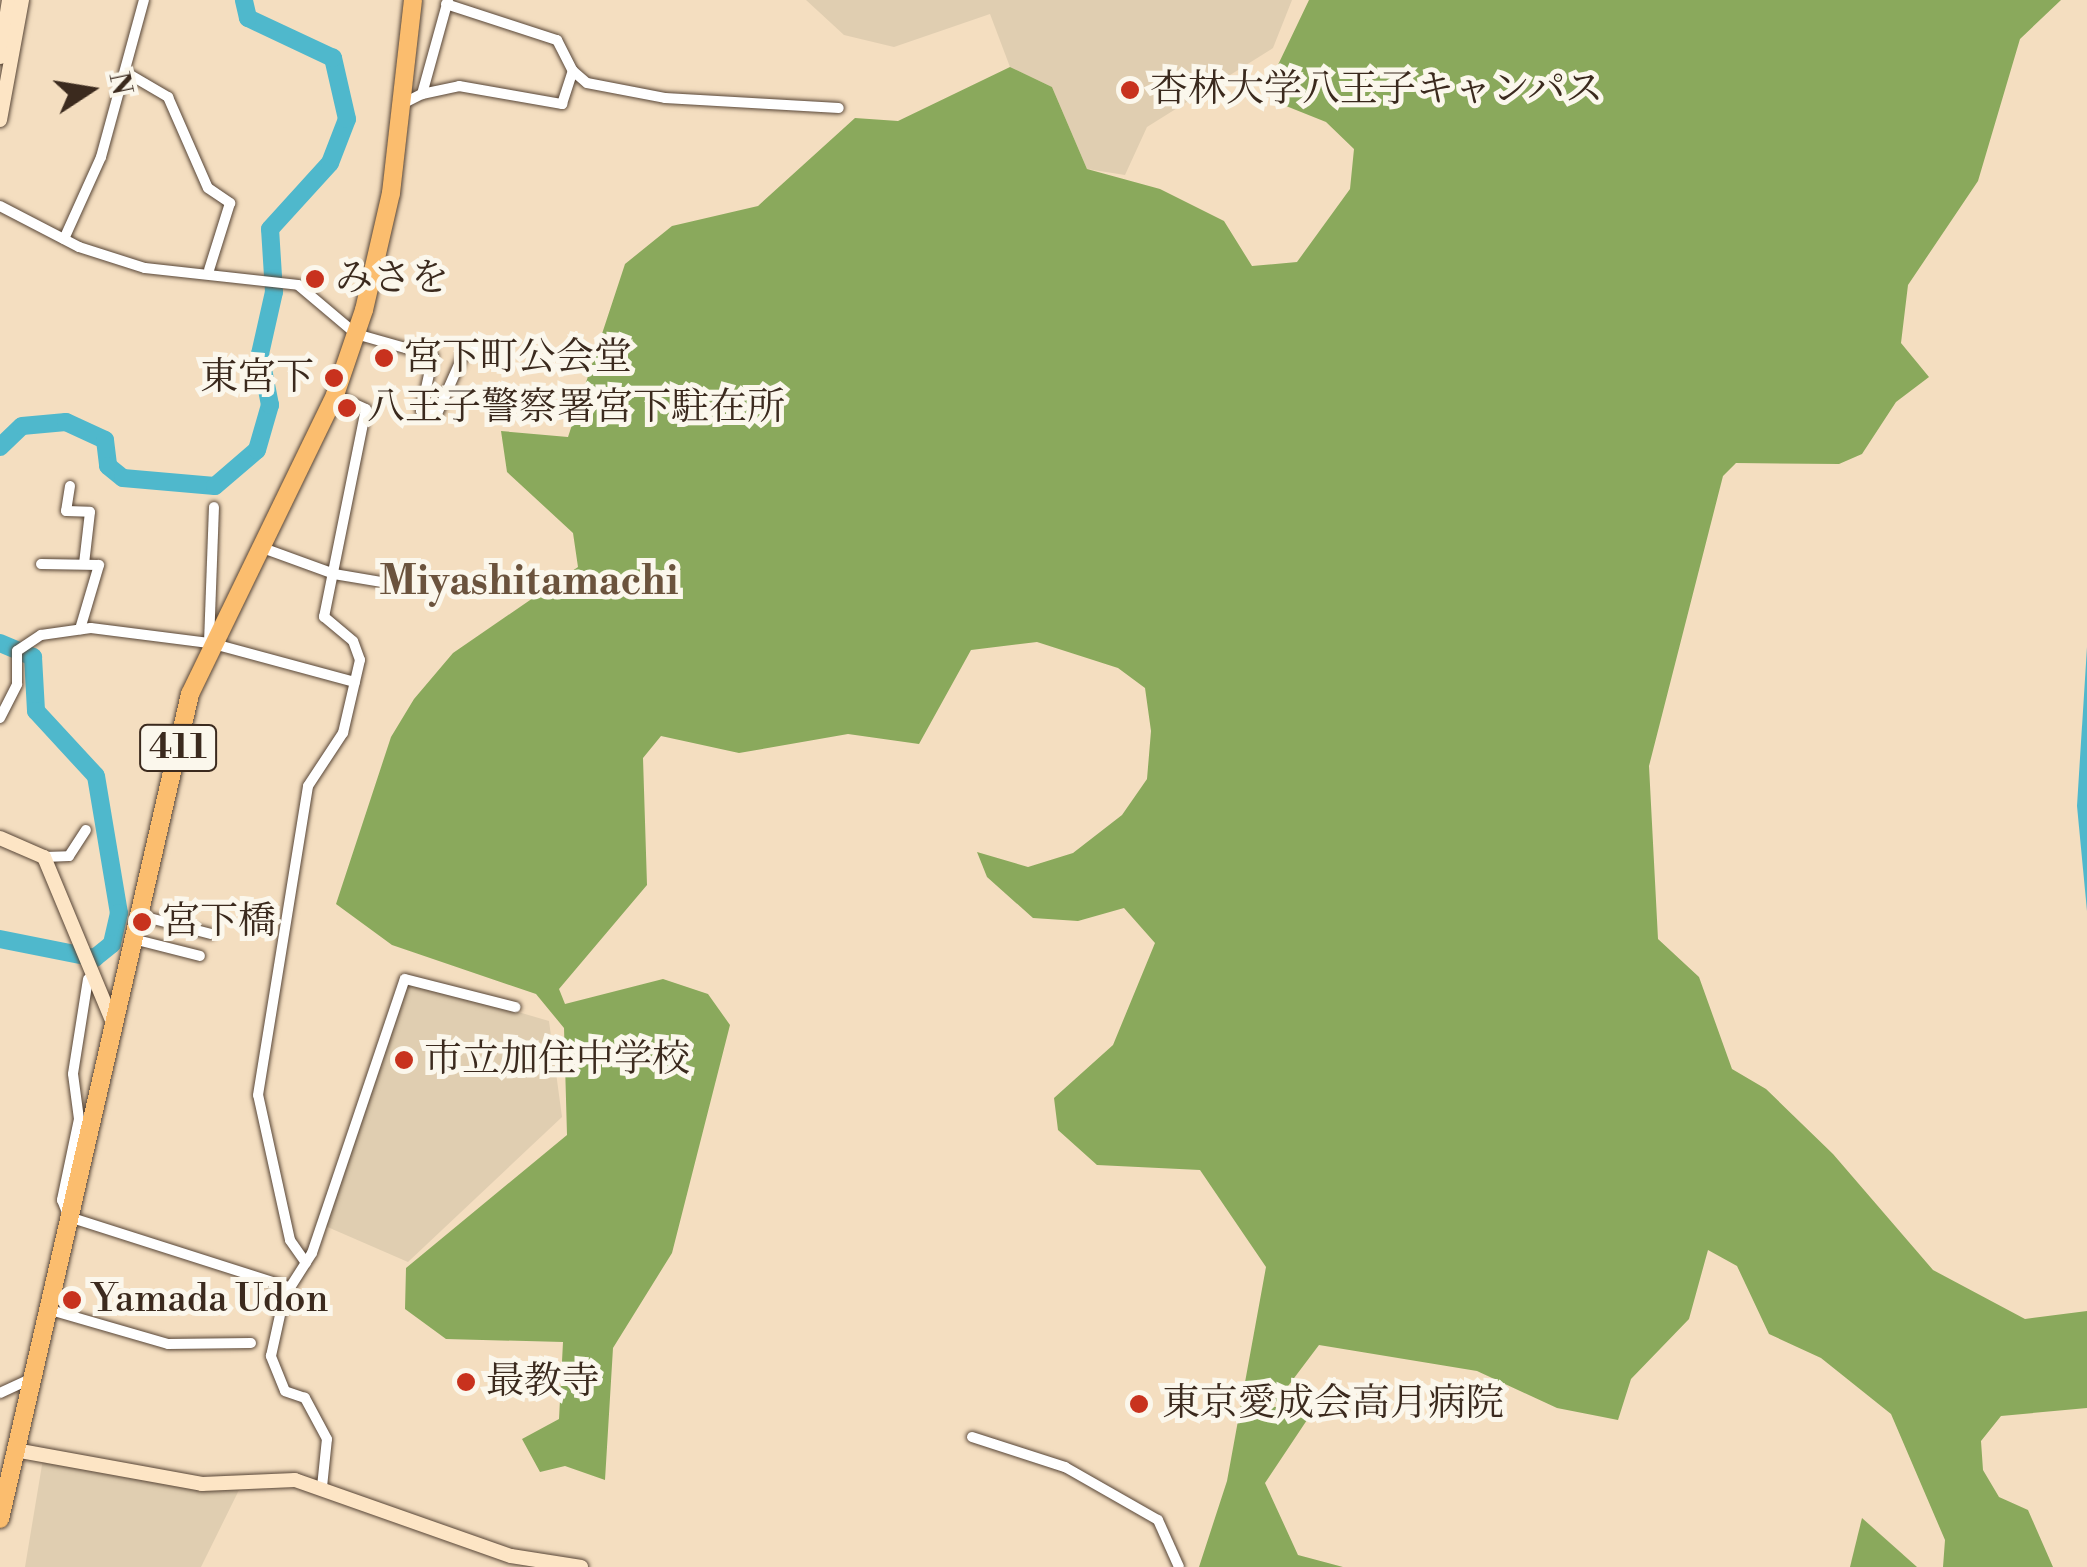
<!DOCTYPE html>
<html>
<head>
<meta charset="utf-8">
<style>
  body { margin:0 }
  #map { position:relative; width:2087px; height:1567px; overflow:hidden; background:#f4dec0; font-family:"Libre Bodoni","Noto Serif JP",serif }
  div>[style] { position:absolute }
  .built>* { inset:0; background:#e0ceb1 }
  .forest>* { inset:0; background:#8aa95c }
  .water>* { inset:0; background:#4fb8cc }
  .river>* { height:18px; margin:-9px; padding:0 9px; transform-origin:9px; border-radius:9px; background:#4fb8cc }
  .roads { filter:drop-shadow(0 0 2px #574536) drop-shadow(0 0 2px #574536) }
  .street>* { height:10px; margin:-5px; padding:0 5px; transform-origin:5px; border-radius:5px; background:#fff }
  .secondary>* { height:14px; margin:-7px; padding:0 7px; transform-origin:7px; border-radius:7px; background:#fde5c5 }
  .highway>* { height:18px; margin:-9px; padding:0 9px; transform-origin:9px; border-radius:9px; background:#fbbd6e }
  .dots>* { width:28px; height:28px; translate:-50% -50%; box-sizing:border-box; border:5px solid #fbf7ec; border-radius:50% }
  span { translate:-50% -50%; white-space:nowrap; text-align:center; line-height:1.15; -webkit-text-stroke:10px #fbf7ec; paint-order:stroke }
  .shield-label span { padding:2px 8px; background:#fbf7ec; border:2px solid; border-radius:8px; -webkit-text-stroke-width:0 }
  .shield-label { font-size:35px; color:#3b2a1e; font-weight:700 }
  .poi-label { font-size:38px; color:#3b2a1e }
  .left { translate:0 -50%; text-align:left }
  .right { translate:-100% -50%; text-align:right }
  .neighbourhood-label { font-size:40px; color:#6b533d; font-weight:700 }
  .north { position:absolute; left:40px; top:40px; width:100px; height:100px; -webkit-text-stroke:8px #fbf7ec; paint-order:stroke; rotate:78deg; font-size:28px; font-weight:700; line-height:40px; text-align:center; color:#3b2a1e }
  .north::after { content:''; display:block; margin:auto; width:35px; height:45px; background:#3b2a1e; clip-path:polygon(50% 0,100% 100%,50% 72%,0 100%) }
</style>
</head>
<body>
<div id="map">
  <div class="built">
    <div style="clip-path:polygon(806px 0,1292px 0,1273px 48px,1147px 127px,1125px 175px,1087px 169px,1052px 87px,1010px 67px,990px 14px,894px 47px,844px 35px)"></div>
    <div style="clip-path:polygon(405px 979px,549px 1021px,562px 1117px,408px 1262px,316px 1222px)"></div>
    <div style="clip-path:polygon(43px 1459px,202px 1488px,239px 1490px,201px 1567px,25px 1567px)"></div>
  </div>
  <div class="forest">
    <div style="clip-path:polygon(1309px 0,2061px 0,2020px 39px,1978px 181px,1908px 285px,1901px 343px,1929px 377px,1896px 402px,1862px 454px,1839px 464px,1736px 463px,1723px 476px,1649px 766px,1658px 939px,1699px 977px,1732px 1069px,1766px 1089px,1833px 1154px,1933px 1270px,2025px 1319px,2087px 1311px,2087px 1408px,2001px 1416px,1981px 1441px,1983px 1470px,1999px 1497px,2028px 1510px,2053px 1567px,1943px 1567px,1945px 1540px,1891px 1414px,1821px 1358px,1769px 1334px,1737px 1266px,1708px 1250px,1689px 1319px,1631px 1379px,1618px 1420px,1557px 1408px,1477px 1371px,1319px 1345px,1273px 1406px,1307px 1420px,1265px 1483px,1298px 1555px,1343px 1567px,1199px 1567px,1227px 1481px,1266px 1267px,1200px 1170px,1097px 1165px,1058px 1130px,1054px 1098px,1113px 1045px,1155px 943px,1124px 908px,1078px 921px,1033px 918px,987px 877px,977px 852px,1028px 867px,1073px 853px,1122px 815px,1147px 779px,1151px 731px,1145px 688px,1118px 668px,1037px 642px,971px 650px,919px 744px,848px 734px,739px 753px,661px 736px,643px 758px,647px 885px,559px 989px,565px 1004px,663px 979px,708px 994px,730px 1025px,672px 1253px,613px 1348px,605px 1480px,565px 1466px,540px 1472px,522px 1439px,559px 1419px,563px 1342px,446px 1339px,405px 1309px,406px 1268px,567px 1135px,564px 1028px,536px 994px,392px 945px,336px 904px,391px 737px,414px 699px,453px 653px,578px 567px,573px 533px,507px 472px,501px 431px,568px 437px,625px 264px,672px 226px,758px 206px,855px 118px,898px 121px,1010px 67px,1052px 87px,1087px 169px,1160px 189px,1224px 221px,1252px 266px,1297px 262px,1350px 189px,1354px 149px,1326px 122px,1281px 104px,1276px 69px)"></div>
    <div style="clip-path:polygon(1862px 1518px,1917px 1567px,1850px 1567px)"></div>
  </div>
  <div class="water">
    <div style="clip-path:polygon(2087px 647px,2087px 911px,2077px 806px)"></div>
  </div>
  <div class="river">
    <div style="left:0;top:447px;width:30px;rotate:-44deg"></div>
    <div style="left:22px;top:426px;width:44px;rotate:-5.2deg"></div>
    <div style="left:66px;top:422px;width:43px;rotate:24.8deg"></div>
    <div style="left:105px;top:440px;width:26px;rotate:83deg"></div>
    <div style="left:108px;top:466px;width:19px;rotate:39deg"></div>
    <div style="left:123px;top:478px;width:92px;rotate:5deg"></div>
    <div style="left:215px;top:486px;width:55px;rotate:-40.6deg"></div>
    <div style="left:257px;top:450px;width:47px;rotate:-73.9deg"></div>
    <div style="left:270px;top:405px;width:52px;rotate:-101.1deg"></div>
    <div style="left:260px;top:354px;width:64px;rotate:-77.3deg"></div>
    <div style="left:274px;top:292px;width:63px;rotate:-93.6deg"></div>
    <div style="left:270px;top:229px;width:89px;rotate:-47.7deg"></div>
    <div style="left:330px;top:163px;width:47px;rotate:-68.9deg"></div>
    <div style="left:347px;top:119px;width:63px;rotate:-102.9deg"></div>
    <div style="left:333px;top:58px;width:94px;rotate:-154.8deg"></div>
    <div style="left:248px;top:18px;width:18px;rotate:-103deg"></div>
    <div style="left:0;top:643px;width:36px;rotate:23deg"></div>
    <div style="left:33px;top:657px;width:54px;rotate:86.8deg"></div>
    <div style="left:36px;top:711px;width:88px;rotate:47.3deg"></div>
    <div style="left:96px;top:776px;width:139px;rotate:80.5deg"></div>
    <div style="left:119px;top:913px;width:32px;rotate:103deg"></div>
    <div style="left:112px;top:944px;width:22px;rotate:141deg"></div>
    <div style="left:95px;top:958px;width:97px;rotate:-168.7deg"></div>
  </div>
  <div class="roads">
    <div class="street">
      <div style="left:446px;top:4px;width:117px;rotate:18deg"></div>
      <div style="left:557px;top:40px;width:35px;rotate:63deg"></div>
      <div style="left:127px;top:73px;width:48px;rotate:30.3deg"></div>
      <div style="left:168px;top:97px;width:99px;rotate:66.3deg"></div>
      <div style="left:208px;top:188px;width:27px;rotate:34deg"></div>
      <div style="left:230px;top:203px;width:70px;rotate:107.4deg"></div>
      <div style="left:422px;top:94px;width:38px;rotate:-12deg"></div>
      <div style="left:459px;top:86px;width:105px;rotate:9.9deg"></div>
      <div style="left:562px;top:104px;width:35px;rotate:-72deg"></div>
      <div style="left:573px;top:71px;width:18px;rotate:41deg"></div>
      <div style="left:587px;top:83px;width:79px;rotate:10.9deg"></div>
      <div style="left:665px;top:98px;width:174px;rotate:3.3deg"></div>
      <div style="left:404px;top:103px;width:20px;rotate:-27deg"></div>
      <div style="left:422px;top:94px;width:98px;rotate:-74.5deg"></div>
      <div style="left:0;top:206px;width:89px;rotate:27.4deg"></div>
      <div style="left:79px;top:247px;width:69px;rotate:17.7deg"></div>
      <div style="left:145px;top:268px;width:154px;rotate:6.3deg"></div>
      <div style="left:298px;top:285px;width:76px;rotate:40.2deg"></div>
      <div style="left:356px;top:334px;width:80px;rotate:15.9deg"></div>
      <div style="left:433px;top:356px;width:56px;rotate:102.3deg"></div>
      <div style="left:421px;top:411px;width:16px;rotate:11deg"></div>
      <div style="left:437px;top:414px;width:67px;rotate:-66.1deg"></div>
      <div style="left:464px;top:353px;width:41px;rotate:-7deg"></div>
      <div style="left:64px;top:239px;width:90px;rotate:-65.7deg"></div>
      <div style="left:101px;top:157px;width:163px;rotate:-74.7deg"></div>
      <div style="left:70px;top:486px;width:25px;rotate:99deg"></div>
      <div style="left:66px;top:511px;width:24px;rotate:2deg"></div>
      <div style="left:90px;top:512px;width:52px;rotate:96.6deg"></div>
      <div style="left:260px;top:547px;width:79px;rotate:20deg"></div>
      <div style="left:334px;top:574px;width:61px;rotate:9.5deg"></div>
      <div style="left:41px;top:564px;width:58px;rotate:1deg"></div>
      <div style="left:99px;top:565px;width:67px;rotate:106.5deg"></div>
      <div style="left:210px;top:643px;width:150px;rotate:15.1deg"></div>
      <div style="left:0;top:718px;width:38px;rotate:-63deg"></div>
      <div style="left:17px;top:684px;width:33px;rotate:-90deg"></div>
      <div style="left:17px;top:651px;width:29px;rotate:-34deg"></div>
      <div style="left:41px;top:635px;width:50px;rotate:-8deg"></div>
      <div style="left:91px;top:628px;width:119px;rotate:7.2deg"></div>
      <div style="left:209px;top:643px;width:136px;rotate:-87.9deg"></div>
      <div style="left:44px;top:857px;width:25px;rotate:-2deg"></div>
      <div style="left:69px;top:856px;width:31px;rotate:-57deg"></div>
      <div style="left:138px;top:915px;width:75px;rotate:14.6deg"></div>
      <div style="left:133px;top:939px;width:69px;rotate:14.2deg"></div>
      <div style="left:88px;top:979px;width:96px;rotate:99deg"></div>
      <div style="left:73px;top:1074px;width:45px;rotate:82.4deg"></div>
      <div style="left:79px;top:1119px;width:83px;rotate:101.9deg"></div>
      <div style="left:62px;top:1200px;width:18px;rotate:68deg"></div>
      <div style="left:69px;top:1217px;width:231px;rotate:17.7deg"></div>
      <div style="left:306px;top:1263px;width:28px;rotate:-125deg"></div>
      <div style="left:290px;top:1240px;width:148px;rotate:-102.4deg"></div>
      <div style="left:258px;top:1095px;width:313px;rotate:-80.8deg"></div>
      <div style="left:308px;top:786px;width:64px;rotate:-56.6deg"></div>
      <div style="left:343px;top:733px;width:75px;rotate:-76.9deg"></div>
      <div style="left:360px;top:660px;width:20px;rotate:-110deg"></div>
      <div style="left:353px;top:641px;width:38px;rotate:-140deg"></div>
      <div style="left:324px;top:617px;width:212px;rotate:-78.6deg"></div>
      <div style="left:366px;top:409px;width:34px;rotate:-156deg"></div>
      <div style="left:47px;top:1309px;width:126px;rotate:16.1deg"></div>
      <div style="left:168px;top:1344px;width:83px;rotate:-0.7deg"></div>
      <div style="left:0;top:1393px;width:33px;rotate:-25deg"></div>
      <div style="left:972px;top:1437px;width:98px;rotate:17.9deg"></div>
      <div style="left:1065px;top:1467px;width:107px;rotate:29.7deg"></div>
      <div style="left:1158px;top:1520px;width:51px;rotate:65.9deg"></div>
      <div style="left:322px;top:1487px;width:48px;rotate:-84.1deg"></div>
      <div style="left:327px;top:1439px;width:47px;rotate:-118.2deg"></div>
      <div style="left:305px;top:1398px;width:21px;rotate:-161deg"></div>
      <div style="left:285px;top:1391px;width:38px;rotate:-112deg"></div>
      <div style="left:271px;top:1356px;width:60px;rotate:-77.6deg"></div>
      <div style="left:284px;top:1297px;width:52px;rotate:-57.5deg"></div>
      <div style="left:312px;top:1253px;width:289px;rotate:-71.3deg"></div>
      <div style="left:405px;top:979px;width:114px;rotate:14.3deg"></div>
    </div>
    <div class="secondary">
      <div style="left:0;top:57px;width:58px;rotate:-81deg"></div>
      <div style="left:0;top:120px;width:122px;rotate:-79.6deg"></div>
      <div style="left:0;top:838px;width:48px;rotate:23.4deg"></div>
      <div style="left:44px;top:857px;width:180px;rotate:67.4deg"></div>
      <div style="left:15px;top:1450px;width:190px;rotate:10.3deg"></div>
      <div style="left:202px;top:1484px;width:93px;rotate:-2.5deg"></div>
      <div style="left:295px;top:1480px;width:229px;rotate:19.4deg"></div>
      <div style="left:511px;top:1556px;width:71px;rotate:8.9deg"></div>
    </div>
    <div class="highway">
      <div style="left:0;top:1519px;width:847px;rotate:-77.03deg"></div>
      <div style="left:190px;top:694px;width:332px;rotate:-64.1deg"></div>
      <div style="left:335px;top:395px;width:90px;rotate:-71.2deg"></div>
      <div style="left:364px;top:310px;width:120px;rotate:-77deg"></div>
      <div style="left:391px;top:193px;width:194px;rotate:-83.5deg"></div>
    </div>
  </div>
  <div class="dots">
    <div style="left:1130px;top:90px;background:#c8321e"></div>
    <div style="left:315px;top:279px;background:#c8321e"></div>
    <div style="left:384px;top:358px;background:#c8321e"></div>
    <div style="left:334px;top:378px;background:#c8321e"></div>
    <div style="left:347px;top:408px;background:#c8321e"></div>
    <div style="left:142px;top:922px;background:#c8321e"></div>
    <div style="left:404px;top:1060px;background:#c8321e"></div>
    <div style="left:72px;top:1300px;background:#c8321e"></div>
    <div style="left:466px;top:1382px;background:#c8321e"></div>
    <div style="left:1139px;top:1404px;background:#c8321e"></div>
  </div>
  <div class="shield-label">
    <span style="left:178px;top:748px">411</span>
  </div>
  <div class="poi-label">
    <span class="left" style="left:1150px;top:90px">杏林大学八王子キャンパス</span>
    <span class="left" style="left:335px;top:279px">みさを</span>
    <span class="left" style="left:404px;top:358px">宮下町公会堂</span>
    <span class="right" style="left:314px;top:378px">東宮下</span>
    <span class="left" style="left:367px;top:408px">八王子警察署宮下駐在所</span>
    <span class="left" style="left:162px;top:922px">宮下橋</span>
    <span class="left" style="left:424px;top:1060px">市立加住中学校</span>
    <span class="left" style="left:92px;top:1300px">Yamada Udon</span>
    <span class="left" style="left:486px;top:1382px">最教寺</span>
    <span class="left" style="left:1162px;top:1404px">東京愛成会高月病院</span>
  </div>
  <div class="neighbourhood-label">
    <span style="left:529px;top:582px">Miyashitamachi</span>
  </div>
  <div class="north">N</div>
</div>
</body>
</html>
